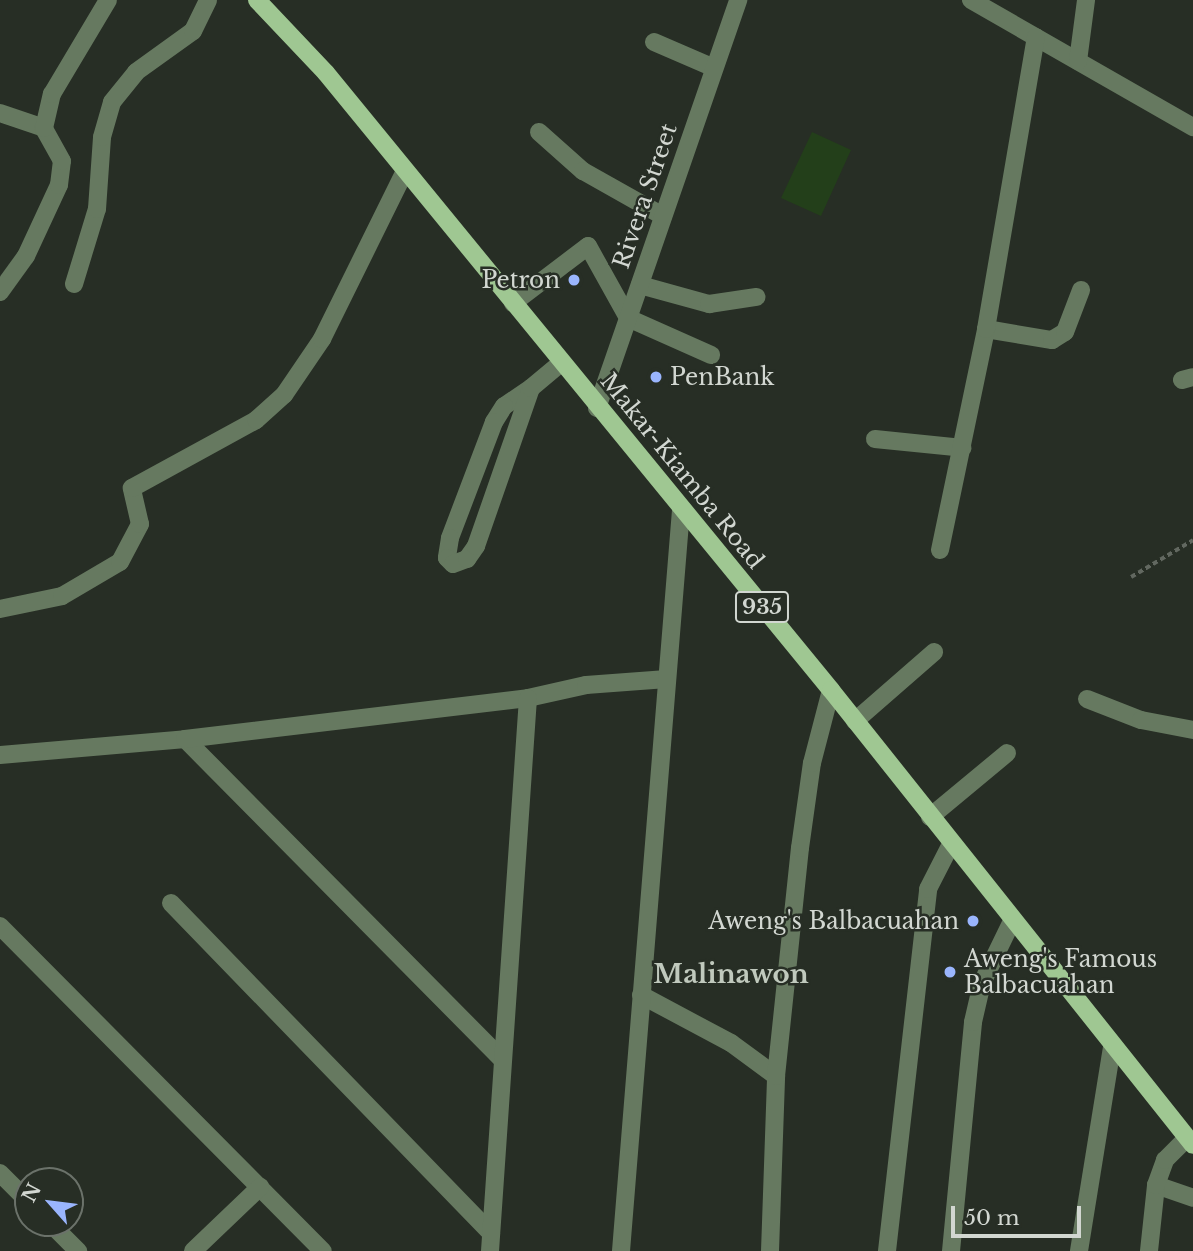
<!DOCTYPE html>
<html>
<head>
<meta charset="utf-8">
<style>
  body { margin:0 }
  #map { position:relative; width:1193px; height:1251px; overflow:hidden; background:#272e25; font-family:"Libre Baskerville",serif }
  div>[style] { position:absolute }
  .green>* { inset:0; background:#233f1a }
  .path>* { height:3.5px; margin-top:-1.75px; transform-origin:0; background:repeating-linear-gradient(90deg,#626860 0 5px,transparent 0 8.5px) }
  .minor>* { height:18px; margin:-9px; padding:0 9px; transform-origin:9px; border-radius:9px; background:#667960 }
  .major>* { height:18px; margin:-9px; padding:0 9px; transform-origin:9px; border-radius:9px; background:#9fc792 }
  .dots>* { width:19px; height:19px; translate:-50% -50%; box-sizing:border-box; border:4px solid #272e25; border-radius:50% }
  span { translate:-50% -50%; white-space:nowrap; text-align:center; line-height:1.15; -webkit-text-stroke:5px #272e25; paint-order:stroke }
  .shield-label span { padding:2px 5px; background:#272e25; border:2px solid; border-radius:5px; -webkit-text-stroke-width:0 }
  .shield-label { font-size:21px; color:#d2d7d1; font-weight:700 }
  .street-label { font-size:23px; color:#d2d7d1 }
  .poi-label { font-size:23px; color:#d2d7d1 }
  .right { translate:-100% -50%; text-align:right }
  .left { translate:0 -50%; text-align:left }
  .quarter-label { font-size:26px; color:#c0c9bd; font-weight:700 }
  .north { position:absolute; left:14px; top:1167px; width:70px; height:70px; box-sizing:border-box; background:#272e25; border:2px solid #6b726a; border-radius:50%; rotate:298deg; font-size:19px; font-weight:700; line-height:28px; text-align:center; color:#d2d7d1 }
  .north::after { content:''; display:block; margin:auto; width:24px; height:32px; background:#9ab5fd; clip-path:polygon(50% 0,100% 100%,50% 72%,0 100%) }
  .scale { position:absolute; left:951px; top:1206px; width:130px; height:32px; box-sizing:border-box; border:4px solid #d2d7d1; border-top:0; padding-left:9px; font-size:21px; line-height:24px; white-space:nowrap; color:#d2d7d1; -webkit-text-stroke:5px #272e25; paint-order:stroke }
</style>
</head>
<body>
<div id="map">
  <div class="green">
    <div style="clip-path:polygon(812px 132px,851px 150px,821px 216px,781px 198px)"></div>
  </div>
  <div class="path">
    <div style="left:1131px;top:577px;width:72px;rotate:-30.8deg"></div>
  </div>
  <div class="minor">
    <div style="left:971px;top:0;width:256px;rotate:29.8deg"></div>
    <div style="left:654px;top:42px;width:65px;rotate:23.4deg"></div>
    <div style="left:1078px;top:61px;width:62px;rotate:-82.5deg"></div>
    <div style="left:0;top:113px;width:46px;rotate:18.8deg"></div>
    <div style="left:539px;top:132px;width:59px;rotate:41.6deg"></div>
    <div style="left:583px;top:171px;width:92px;rotate:29.4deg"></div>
    <div style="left:74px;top:284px;width:78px;rotate:-73deg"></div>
    <div style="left:97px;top:209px;width:72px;rotate:-86deg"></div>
    <div style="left:102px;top:137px;width:36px;rotate:-74deg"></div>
    <div style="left:112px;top:102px;width:38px;rotate:-51deg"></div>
    <div style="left:136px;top:72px;width:70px;rotate:-35.7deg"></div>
    <div style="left:193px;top:31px;width:34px;rotate:-64deg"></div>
    <div style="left:640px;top:285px;width:72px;rotate:15.4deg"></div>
    <div style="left:709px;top:304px;width:48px;rotate:-8.5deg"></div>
    <div style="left:0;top:292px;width:44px;rotate:-54.2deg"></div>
    <div style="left:26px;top:256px;width:78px;rotate:-65.1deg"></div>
    <div style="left:59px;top:185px;width:24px;rotate:-83deg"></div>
    <div style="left:62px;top:161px;width:38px;rotate:-119deg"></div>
    <div style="left:44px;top:128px;width:35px;rotate:-77deg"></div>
    <div style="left:52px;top:94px;width:109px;rotate:-59.2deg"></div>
    <div style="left:513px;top:303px;width:94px;rotate:-37.2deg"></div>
    <div style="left:588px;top:246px;width:82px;rotate:60.9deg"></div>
    <div style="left:628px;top:318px;width:91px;rotate:24deg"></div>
    <div style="left:986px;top:329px;width:67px;rotate:9.5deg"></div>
    <div style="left:1052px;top:340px;width:15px;rotate:-32deg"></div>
    <div style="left:1065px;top:332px;width:45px;rotate:-69.1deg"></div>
    <div style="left:1182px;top:380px;width:11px;rotate:-15deg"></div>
    <div style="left:531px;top:388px;width:32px;rotate:146deg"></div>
    <div style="left:504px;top:406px;width:19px;rotate:122deg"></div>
    <div style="left:494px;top:422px;width:124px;rotate:110.8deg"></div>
    <div style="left:450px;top:538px;width:20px;rotate:99deg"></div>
    <div style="left:447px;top:558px;width:8px;rotate:45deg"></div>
    <div style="left:453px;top:564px;width:15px;rotate:-20deg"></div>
    <div style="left:467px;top:559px;width:16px;rotate:-55deg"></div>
    <div style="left:476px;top:546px;width:167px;rotate:-70.8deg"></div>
    <div style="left:531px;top:388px;width:40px;rotate:-40deg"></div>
    <div style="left:597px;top:408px;width:432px;rotate:-70.9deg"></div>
    <div style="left:875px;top:439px;width:88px;rotate:5.8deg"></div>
    <div style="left:940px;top:550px;width:226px;rotate:-78.2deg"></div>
    <div style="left:986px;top:329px;width:296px;rotate:-80.3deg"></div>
    <div style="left:0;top:609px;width:63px;rotate:-11.8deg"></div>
    <div style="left:62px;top:596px;width:67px;rotate:-30.4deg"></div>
    <div style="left:120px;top:562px;width:43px;rotate:-62.2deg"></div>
    <div style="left:140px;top:524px;width:37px;rotate:-103deg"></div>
    <div style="left:132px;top:488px;width:141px;rotate:-28.7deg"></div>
    <div style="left:256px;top:420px;width:38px;rotate:-42deg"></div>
    <div style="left:284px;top:395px;width:68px;rotate:-55.8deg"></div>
    <div style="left:322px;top:339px;width:187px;rotate:-63.7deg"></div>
    <div style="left:1087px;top:699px;width:58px;rotate:21.3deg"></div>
    <div style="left:1141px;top:720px;width:53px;rotate:10.9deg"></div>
    <div style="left:855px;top:721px;width:105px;rotate:-41.1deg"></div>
    <div style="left:185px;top:739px;width:449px;rotate:45.3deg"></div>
    <div style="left:0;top:755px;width:186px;rotate:-4.9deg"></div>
    <div style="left:185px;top:739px;width:345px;rotate:-6.8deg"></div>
    <div style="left:528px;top:698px;width:59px;rotate:-12.6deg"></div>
    <div style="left:586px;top:685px;width:81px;rotate:-4.2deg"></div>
    <div style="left:930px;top:817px;width:100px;rotate:-39.7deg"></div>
    <div style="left:171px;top:903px;width:460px;rotate:45.9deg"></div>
    <div style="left:0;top:926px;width:458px;rotate:45.2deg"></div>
    <div style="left:641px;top:995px;width:102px;rotate:28.1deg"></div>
    <div style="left:731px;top:1043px;width:56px;rotate:36.3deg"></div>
    <div style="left:0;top:1173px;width:40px;rotate:45deg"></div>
    <div style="left:1156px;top:1185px;width:39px;rotate:19deg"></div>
    <div style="left:50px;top:1223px;width:40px;rotate:45deg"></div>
    <div style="left:193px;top:1251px;width:93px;rotate:-43.7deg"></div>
    <div style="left:490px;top:1251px;width:554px;rotate:-86.07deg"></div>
    <div style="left:621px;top:1251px;width:743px;rotate:-85.37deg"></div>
    <div style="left:770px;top:1251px;width:175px;rotate:-88deg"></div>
    <div style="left:776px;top:1076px;width:229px;rotate:-84deg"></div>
    <div style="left:800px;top:848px;width:86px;rotate:-82deg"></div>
    <div style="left:812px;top:763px;width:75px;rotate:-75.4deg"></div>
    <div style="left:887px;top:1251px;width:364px;rotate:-83.5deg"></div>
    <div style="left:928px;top:889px;width:51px;rotate:-62.9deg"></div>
    <div style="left:951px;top:1251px;width:230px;rotate:-84.5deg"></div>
    <div style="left:973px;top:1022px;width:40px;rotate:-77deg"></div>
    <div style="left:982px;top:983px;width:69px;rotate:-64.2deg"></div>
    <div style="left:1079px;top:1251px;width:207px;rotate:-80.8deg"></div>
    <div style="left:1149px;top:1251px;width:66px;rotate:-83.9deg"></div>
    <div style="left:1156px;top:1185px;width:27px;rotate:-70deg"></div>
    <div style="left:1165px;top:1160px;width:31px;rotate:-45deg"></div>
  </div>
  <div class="major">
    <div style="left:257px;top:0;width:100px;rotate:46.6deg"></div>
    <div style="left:326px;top:73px;width:797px;rotate:50.7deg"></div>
    <div style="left:831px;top:690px;width:581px;rotate:51.49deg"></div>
  </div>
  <div class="dots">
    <div style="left:574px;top:280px;background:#9ab5fd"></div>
    <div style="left:656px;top:377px;background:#9ab5fd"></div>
    <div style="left:973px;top:921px;background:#9ab5fd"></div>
    <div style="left:950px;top:972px;background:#9ab5fd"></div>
  </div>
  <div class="shield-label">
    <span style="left:762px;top:607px">935</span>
  </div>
  <div class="street-label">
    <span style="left:645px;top:196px;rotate:-71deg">Rivera Street</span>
    <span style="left:682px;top:471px;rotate:51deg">Makar-Kiamba Road</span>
  </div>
  <div class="poi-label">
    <span class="right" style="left:560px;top:280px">Petron</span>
    <span class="left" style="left:670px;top:377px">PenBank</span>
    <span class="right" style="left:959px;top:921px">Aweng's Balbacuahan</span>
    <span class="left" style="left:964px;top:972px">Aweng's Famous<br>Balbacuahan</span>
  </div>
  <div class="quarter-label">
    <span style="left:731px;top:975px">Malinawon</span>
  </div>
  <div class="north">N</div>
  <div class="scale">50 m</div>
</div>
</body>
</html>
